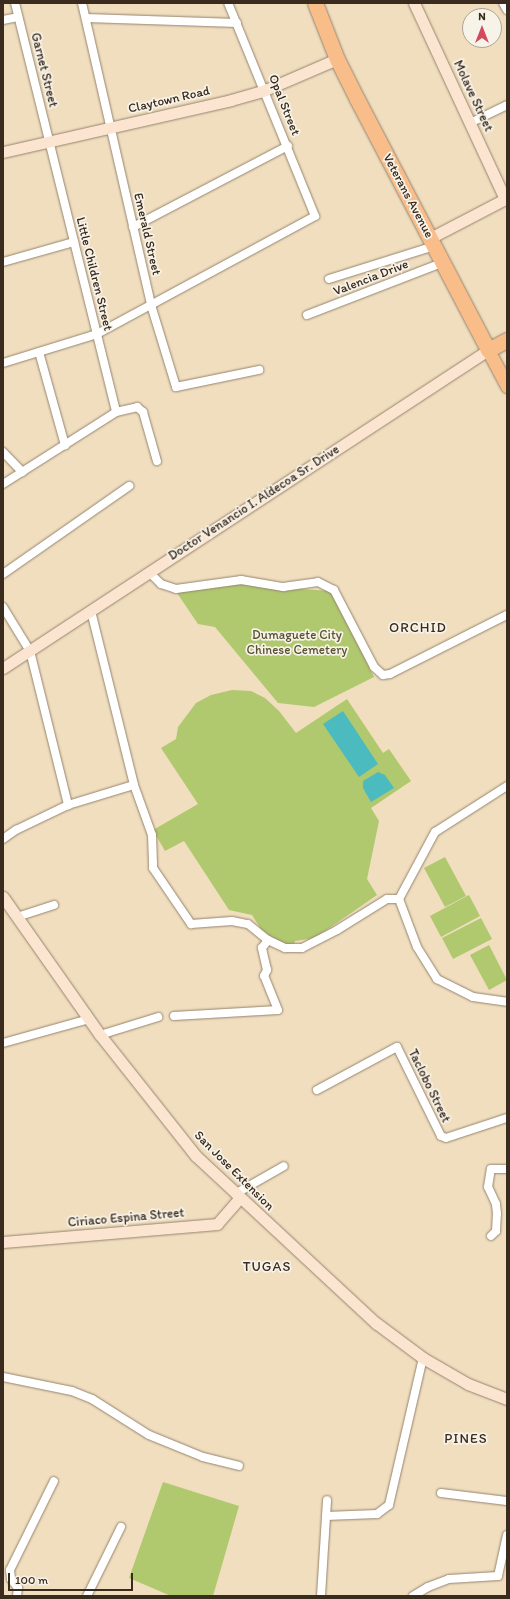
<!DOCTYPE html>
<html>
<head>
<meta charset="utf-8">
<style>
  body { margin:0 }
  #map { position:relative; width:510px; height:1599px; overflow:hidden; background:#f0debf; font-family:Itim,sans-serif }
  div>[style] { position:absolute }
  .green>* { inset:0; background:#b0c86e }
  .water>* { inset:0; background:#4bbbc0 }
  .roads { filter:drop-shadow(0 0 1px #96846e) drop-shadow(0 0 1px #96846e) }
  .street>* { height:8px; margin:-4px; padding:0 4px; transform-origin:4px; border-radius:4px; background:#fff }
  .secondary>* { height:11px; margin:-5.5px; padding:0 5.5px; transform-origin:5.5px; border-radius:5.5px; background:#fce5d0 }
  .primary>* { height:13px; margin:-6.5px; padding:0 6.5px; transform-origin:6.5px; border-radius:6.5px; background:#f8bd89 }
  .highway>* { height:15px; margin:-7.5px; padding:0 7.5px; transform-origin:7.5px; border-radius:7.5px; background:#f8bd89 }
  span { translate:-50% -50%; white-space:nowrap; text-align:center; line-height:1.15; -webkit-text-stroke:3.5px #f7f3e8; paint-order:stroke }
  .street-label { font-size:13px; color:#3b2a1e }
  .park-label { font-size:13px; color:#585232 }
  .neighbourhood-label { font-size:14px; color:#3b2a1e; letter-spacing:1px }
  .frame { position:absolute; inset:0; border:4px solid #3b2a1e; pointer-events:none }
  .north { position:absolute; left:462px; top:8px; width:40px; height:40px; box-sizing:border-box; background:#f7f3e8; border:1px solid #aca397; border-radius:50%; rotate:0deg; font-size:11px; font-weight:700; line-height:16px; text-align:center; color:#3b2a1e }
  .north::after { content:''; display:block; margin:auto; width:14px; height:18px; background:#d1495b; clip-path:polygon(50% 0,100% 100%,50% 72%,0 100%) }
  .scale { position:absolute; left:8px; top:1573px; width:125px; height:18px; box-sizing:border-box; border:2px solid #3b2a1e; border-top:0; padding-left:5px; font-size:12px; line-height:14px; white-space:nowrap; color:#3b2a1e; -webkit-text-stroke:3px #f7f3e8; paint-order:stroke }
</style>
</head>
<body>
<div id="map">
  <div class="green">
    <div style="clip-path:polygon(245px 582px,270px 587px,332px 591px,374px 677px,314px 707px,278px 703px,215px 627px,198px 624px,177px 593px)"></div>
    <div style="clip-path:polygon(232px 690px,251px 691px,265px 698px,279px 711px,296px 733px,347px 699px,383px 753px,389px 749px,411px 781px,371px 808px,379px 821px,367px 879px,377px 895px,315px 938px,295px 941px,294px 946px,268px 940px,269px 935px,264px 934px,252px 915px,229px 910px,184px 841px,165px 851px,153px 830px,198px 804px,161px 748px,176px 739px,178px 727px,196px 703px,211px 695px)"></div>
    <div style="clip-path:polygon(445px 857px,466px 896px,445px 907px,424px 868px)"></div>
    <div style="clip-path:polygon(469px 895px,480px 916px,441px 937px,430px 916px)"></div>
    <div style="clip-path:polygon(481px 918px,492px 939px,453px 959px,442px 938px)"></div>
    <div style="clip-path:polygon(489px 945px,507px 980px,489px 990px,470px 955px)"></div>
    <div style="clip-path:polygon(163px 1482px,239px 1506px,213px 1596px,171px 1596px,129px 1578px)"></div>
  </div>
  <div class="water">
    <div style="clip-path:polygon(343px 711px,378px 764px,359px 777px,323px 724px)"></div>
    <div style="clip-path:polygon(378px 772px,385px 775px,394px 788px,371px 802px,363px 788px,363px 781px)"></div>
  </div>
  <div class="roads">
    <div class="street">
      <div style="left:15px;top:3px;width:421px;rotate:76.1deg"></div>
      <div style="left:82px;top:3px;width:310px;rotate:77.1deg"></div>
      <div style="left:151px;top:305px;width:86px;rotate:73deg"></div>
      <div style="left:176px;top:387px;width:85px;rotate:-11.6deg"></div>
      <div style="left:503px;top:3px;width:8px;rotate:60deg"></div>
      <div style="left:86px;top:18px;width:151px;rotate:1.9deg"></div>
      <div style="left:3px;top:20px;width:15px;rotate:-11deg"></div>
      <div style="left:470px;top:123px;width:41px;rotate:-25.9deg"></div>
      <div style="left:133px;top:227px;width:175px;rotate:-27.6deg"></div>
      <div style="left:3px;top:262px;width:74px;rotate:-15.7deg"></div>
      <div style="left:329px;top:279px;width:110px;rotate:-17.4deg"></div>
      <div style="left:307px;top:315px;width:145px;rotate:-21.1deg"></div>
      <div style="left:39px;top:352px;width:97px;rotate:74.4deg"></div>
      <div style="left:3px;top:363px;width:98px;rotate:-17.1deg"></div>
      <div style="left:97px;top:334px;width:248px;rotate:-28.4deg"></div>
      <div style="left:315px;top:216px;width:230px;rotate:-112.2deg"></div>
      <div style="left:3px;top:452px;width:28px;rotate:46deg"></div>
      <div style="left:3px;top:484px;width:134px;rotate:-32.5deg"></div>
      <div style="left:116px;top:412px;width:22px;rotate:-13deg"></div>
      <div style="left:137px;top:407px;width:8px;rotate:40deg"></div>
      <div style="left:143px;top:412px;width:51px;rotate:74.1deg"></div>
      <div style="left:149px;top:572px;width:17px;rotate:45deg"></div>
      <div style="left:161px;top:584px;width:16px;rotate:18deg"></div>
      <div style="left:176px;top:589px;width:66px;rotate:-7.9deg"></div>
      <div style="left:241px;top:580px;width:43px;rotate:9.5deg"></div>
      <div style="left:283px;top:587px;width:35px;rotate:-8deg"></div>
      <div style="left:318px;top:582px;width:18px;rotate:27deg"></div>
      <div style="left:334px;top:590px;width:87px;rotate:62.5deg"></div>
      <div style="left:374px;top:667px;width:12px;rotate:42deg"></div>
      <div style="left:383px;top:675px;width:7px;rotate:-8deg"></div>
      <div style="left:390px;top:674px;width:131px;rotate:-26.8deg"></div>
      <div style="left:3px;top:574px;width:154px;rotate:-34.9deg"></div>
      <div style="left:3px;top:607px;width:52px;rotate:58.5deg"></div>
      <div style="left:30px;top:651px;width:159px;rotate:76.1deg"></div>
      <div style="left:91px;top:611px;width:179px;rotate:76.1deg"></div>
      <div style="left:134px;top:785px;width:53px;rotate:70.2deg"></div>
      <div style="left:152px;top:835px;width:33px;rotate:88deg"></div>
      <div style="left:153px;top:868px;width:68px;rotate:55.8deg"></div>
      <div style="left:191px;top:924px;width:41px;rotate:-4.2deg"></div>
      <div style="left:232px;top:921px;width:16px;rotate:11deg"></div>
      <div style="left:248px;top:924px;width:26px;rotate:39deg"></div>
      <div style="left:268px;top:940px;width:19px;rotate:25deg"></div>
      <div style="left:285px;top:948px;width:17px"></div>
      <div style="left:302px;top:948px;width:39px;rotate:-27deg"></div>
      <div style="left:337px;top:930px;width:59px;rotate:-31.8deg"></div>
      <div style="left:387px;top:899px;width:12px"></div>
      <div style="left:507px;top:786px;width:85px;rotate:147.4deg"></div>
      <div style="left:435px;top:832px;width:76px;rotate:118.2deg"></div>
      <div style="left:399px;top:899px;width:51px;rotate:69.4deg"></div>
      <div style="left:417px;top:947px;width:38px;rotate:58deg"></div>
      <div style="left:437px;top:979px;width:40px;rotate:26.6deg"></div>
      <div style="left:473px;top:997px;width:34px;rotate:8deg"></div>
      <div style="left:3px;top:839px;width:16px;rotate:-35deg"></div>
      <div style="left:16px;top:830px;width:58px;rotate:-25.7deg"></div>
      <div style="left:68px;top:805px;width:69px;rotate:-16.9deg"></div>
      <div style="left:17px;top:917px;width:39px;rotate:-18deg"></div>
      <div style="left:174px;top:1016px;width:104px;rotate:-3.3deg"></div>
      <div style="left:278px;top:1010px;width:37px;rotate:-112deg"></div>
      <div style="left:264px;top:976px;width:7px;rotate:-63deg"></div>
      <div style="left:267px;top:970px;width:23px;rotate:-103deg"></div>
      <div style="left:262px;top:948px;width:10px;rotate:-53deg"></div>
      <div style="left:100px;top:1035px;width:61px;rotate:-17.2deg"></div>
      <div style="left:3px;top:1043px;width:89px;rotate:-15.6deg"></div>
      <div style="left:317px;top:1090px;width:91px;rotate:-28.3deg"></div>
      <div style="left:397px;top:1047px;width:99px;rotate:63.7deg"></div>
      <div style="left:441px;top:1136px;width:5px;rotate:22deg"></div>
      <div style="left:446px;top:1138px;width:64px;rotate:-18.2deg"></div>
      <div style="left:235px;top:1194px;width:56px;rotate:-29.7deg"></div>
      <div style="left:491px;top:1236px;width:7px;rotate:-45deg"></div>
      <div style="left:496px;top:1231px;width:17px;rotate:-87deg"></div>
      <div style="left:497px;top:1214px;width:10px;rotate:-96deg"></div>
      <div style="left:496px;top:1204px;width:19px;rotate:-115deg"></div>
      <div style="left:488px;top:1187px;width:18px;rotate:-81deg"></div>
      <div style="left:491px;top:1169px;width:16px"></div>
      <div style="left:3px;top:1377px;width:70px;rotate:11.5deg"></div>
      <div style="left:72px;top:1391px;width:22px;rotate:22deg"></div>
      <div style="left:92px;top:1399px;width:67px;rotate:32.3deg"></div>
      <div style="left:149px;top:1435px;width:58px;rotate:22.2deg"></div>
      <div style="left:203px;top:1457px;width:37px;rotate:14deg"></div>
      <div style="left:441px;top:1493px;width:66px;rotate:6.9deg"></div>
      <div style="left:326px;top:1516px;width:51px;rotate:-2.2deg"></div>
      <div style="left:377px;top:1514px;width:15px;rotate:-37deg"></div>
      <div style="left:389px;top:1505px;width:151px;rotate:-77deg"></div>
      <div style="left:17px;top:1596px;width:8px;rotate:-83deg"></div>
      <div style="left:18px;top:1588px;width:11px;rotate:-128deg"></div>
      <div style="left:11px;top:1579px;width:9px;rotate:-96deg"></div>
      <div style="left:10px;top:1570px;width:99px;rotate:-63.7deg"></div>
      <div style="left:87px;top:1596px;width:77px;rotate:-63.8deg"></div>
      <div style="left:321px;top:1596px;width:96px;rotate:-86.4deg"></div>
      <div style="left:413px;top:1596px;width:17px;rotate:-31deg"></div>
      <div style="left:428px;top:1587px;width:22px;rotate:-21deg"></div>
      <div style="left:449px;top:1579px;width:49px;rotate:-3.5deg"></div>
      <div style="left:498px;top:1576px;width:42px;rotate:-77.6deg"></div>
    </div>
    <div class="secondary">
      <div style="left:414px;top:3px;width:216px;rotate:65.1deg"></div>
      <div style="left:3px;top:152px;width:234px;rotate:-12.8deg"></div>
      <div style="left:231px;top:100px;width:35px;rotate:-16deg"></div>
      <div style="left:265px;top:90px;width:78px;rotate:-23.3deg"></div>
      <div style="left:430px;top:238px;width:87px;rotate:-27.5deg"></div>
      <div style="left:3px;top:668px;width:580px;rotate:-33.25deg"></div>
      <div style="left:3px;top:897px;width:169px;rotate:54.9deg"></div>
      <div style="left:100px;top:1035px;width:154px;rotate:51.6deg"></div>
      <div style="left:196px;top:1156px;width:246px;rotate:42.9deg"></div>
      <div style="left:376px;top:1323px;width:59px;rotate:36.7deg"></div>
      <div style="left:423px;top:1358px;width:52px;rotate:30deg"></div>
      <div style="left:468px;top:1384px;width:42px;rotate:21deg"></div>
      <div style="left:3px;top:1242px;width:215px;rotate:-4.8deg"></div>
      <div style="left:217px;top:1224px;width:35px;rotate:-49deg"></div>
    </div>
    <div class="primary">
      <div style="left:488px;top:350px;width:41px;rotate:62.2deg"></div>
    </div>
    <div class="highway">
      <div style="left:315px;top:3px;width:60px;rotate:68.6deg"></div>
      <div style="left:337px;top:59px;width:45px;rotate:63.4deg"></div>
      <div style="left:357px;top:99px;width:283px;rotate:62.4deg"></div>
      <div style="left:488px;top:350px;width:21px;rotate:-28deg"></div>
    </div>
  </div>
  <div class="street-label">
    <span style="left:44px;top:70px;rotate:76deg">Garnet Street</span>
    <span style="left:473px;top:96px;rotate:65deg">Molave Street</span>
    <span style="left:169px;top:100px;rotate:-13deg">Claytown Road</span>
    <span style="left:284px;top:105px;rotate:68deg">Opal Street</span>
    <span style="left:408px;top:196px;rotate:62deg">Veterans Avenue</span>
    <span style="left:147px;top:234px;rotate:77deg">Emerald Street</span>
    <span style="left:94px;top:274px;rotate:76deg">Little Children Street</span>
    <span style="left:371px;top:278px;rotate:-21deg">Valencia Drive</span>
    <span style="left:254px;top:503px;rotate:-33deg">Doctor Venancio I. Aldecoa Sr. Drive</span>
    <span style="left:429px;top:1086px;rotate:64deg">Taclobo Street</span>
    <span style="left:234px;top:1171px;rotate:45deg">San Jose Extension</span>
    <span style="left:126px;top:1218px;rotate:-5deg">Ciriaco Espina Street</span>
  </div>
  <div class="park-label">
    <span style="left:297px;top:643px">Dumaguete City<br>Chinese Cemetery</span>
  </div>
  <div class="neighbourhood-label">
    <span style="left:418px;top:628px">ORCHID</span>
    <span style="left:267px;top:1267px">TUGAS</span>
    <span style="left:466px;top:1439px">PINES</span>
  </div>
  <div class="frame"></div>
  <div class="north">N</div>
  <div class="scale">100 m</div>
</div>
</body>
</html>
